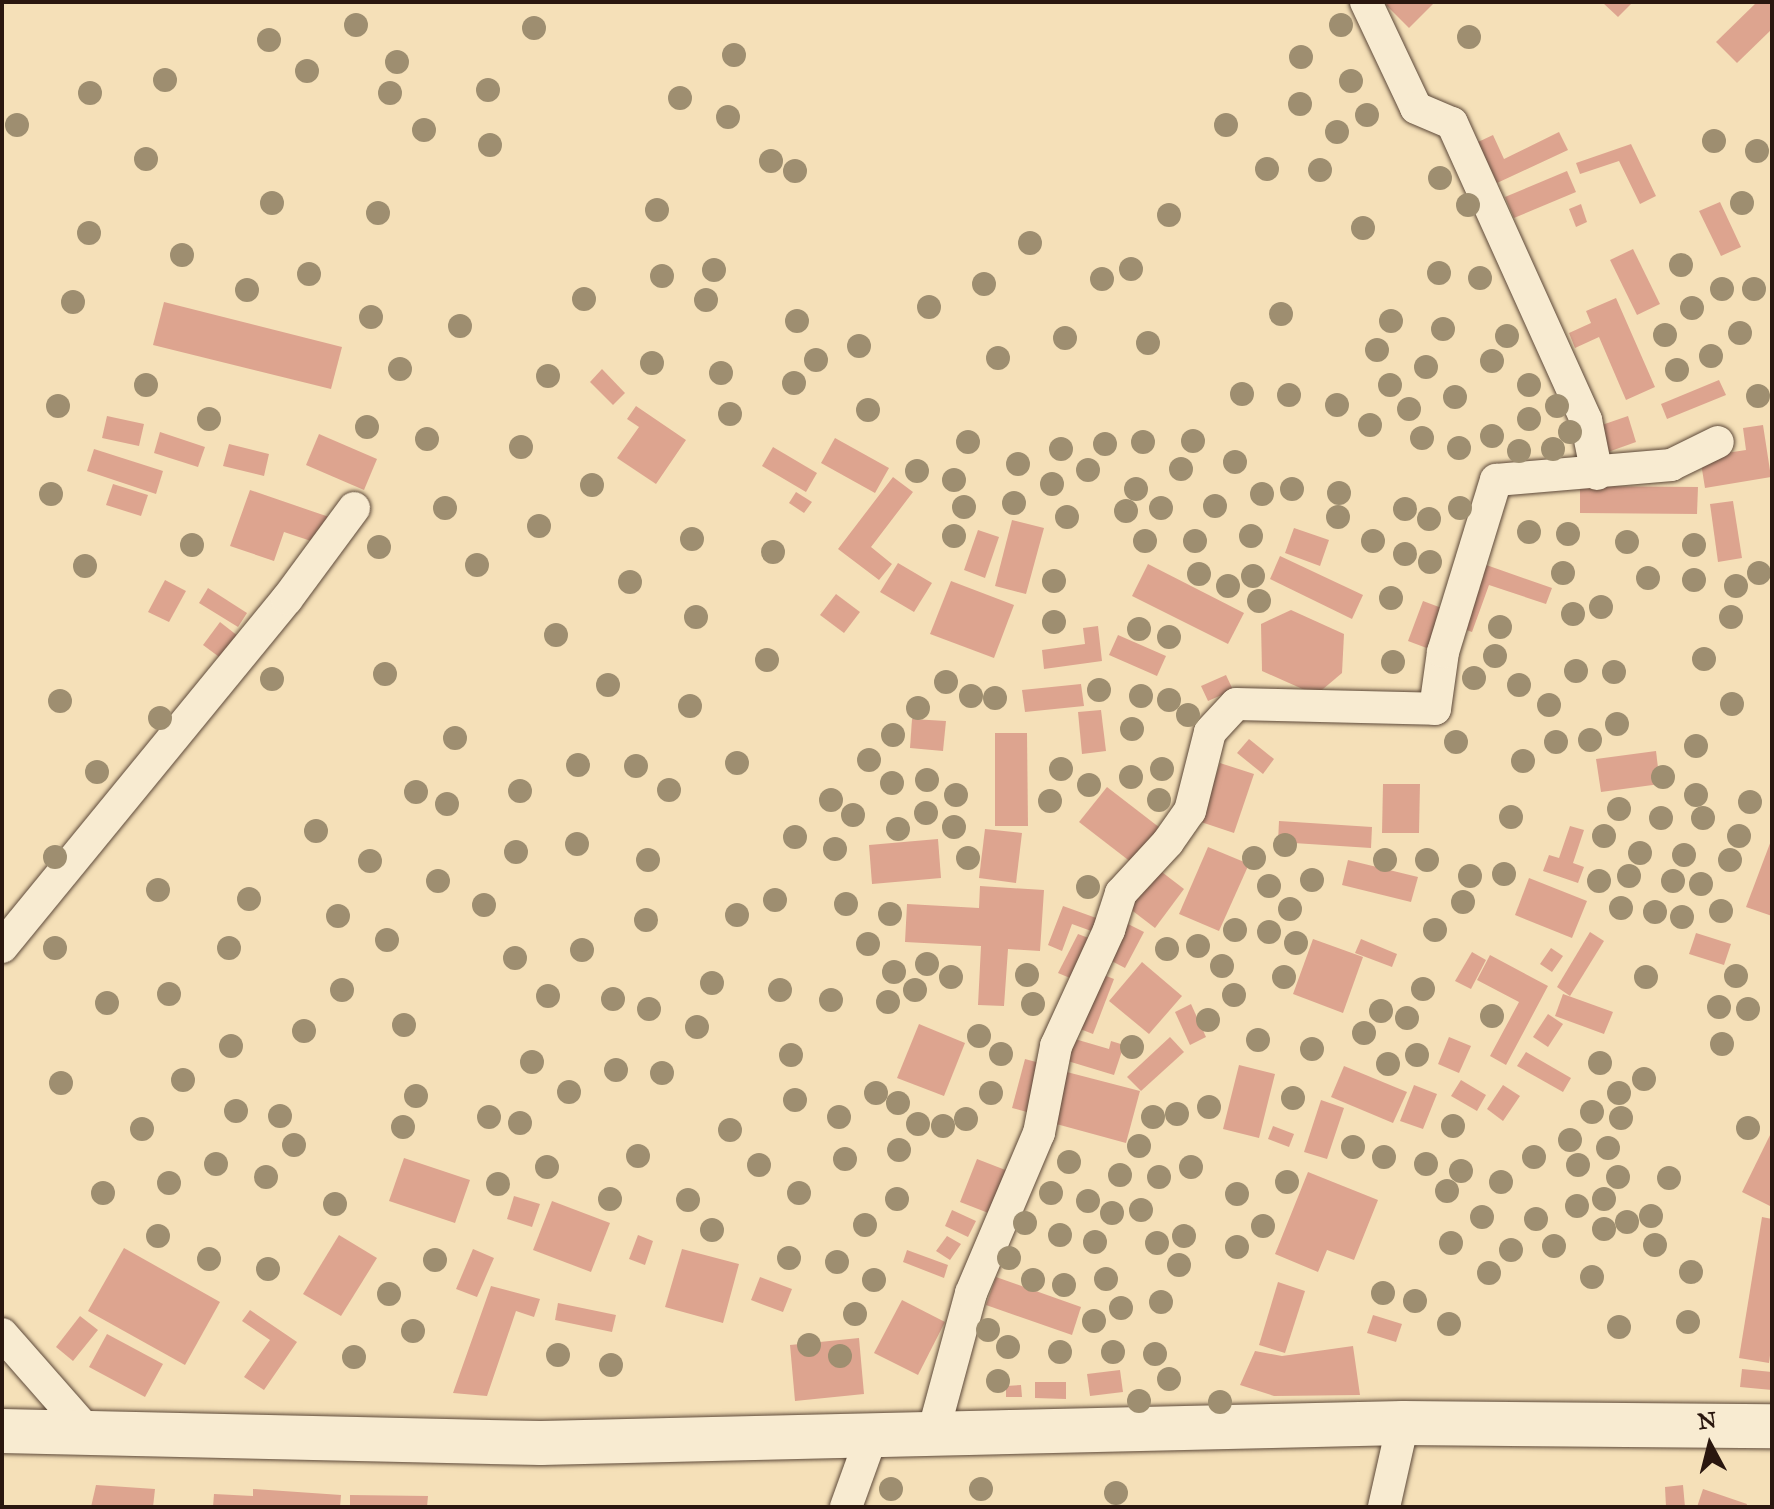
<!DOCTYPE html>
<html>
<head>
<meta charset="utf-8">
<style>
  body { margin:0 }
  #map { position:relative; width:1774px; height:1509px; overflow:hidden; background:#f5e0b8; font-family:"IM FELL Great Primer",serif }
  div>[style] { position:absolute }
  .building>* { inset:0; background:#dda48f }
  .roads { filter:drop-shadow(0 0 2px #5d4939) drop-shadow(0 0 2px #5d4939) }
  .street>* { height:32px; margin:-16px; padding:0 16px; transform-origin:16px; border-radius:16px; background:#f8ebd1 }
  .secondary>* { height:44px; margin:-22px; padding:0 22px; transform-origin:22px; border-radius:22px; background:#f8ebd1 }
  .trees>* { width:24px; height:24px; margin:-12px; border-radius:50%; background:#9e8e70 }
  span { translate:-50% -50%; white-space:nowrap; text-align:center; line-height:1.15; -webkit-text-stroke:7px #f8ebd1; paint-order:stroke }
  .frame { position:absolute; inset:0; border:4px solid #2a170f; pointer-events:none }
  .north { position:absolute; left:1670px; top:1405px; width:80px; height:80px; -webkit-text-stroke:6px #f8ebd1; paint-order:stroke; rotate:353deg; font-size:22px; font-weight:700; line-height:32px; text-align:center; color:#2a170f }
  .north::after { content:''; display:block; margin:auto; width:28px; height:36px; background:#2a170f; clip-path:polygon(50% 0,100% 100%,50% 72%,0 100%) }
</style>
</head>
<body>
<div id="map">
  <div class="building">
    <div style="clip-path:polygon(1389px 2px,1435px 2px,1409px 28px,1386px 5px)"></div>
    <div style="clip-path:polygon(1602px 2px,1633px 2px,1618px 17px)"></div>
    <div style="clip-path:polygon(1757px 2px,1772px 2px,1772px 29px,1737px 63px,1716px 42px)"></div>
    <div style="clip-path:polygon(1559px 132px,1568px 150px,1497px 183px,1478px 142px,1493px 135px,1504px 159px)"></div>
    <div style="clip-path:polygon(1631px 144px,1656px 196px,1640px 204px,1619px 161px,1580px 174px,1576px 163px)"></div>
    <div style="clip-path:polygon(1567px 171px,1576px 192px,1514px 218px,1505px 197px)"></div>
    <div style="clip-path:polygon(1720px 202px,1741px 247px,1721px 256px,1699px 211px)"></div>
    <div style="clip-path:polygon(1581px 204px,1587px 222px,1576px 227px,1569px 209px)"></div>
    <div style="clip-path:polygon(1633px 249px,1660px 304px,1637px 315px,1610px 260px)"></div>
    <div style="clip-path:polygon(1616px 298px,1655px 387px,1626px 400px,1599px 337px,1575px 348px,1569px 333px,1591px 323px,1586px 311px)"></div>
    <div style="clip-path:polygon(164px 302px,342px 347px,331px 389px,153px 345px)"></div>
    <div style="clip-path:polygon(602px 369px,625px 393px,613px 405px,590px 382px)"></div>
    <div style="clip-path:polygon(1719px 380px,1726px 395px,1667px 419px,1661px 404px)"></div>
    <div style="clip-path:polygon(636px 406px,686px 440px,656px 484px,617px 458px,639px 427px,627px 419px)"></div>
    <div style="clip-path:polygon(107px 416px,144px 424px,139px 446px,102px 438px)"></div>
    <div style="clip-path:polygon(1628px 416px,1636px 442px,1608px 452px,1599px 426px)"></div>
    <div style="clip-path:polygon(1763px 425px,1771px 477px,1705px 488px,1700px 457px,1746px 450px,1743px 428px)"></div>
    <div style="clip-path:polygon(160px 432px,205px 447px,198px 467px,154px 453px)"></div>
    <div style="clip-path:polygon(319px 434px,377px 459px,364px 490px,306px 465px)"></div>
    <div style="clip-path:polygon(835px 438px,889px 468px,875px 493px,821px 463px)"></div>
    <div style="clip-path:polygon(229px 444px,269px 454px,264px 476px,223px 466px)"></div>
    <div style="clip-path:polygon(773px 447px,817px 473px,806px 492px,762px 466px)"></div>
    <div style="clip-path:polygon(94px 449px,163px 471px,156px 494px,87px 471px)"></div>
    <div style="clip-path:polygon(893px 477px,913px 492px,871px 547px,892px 564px,879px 580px,838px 549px)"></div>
    <div style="clip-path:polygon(113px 484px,148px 495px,141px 516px,106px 505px)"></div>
    <div style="clip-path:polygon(1580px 486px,1698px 487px,1697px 514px,1580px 513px)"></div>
    <div style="clip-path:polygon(250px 490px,332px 518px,323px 545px,284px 532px,274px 561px,230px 546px)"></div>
    <div style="clip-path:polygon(796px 492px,812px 502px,804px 513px,789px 503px)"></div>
    <div style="clip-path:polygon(1733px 501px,1742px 558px,1718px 562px,1710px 504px)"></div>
    <div style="clip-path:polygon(1012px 520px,1044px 528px,1026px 594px,995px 586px)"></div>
    <div style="clip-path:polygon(1294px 528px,1329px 540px,1320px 566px,1285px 553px)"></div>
    <div style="clip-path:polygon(978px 530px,999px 537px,985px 578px,964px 570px)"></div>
    <div style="clip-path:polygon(1280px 556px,1363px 595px,1352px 619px,1270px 579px)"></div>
    <div style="clip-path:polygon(1475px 561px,1552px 588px,1546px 604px,1489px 585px,1472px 632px,1453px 625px)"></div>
    <div style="clip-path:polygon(898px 563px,932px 583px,914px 612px,880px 592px)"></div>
    <div style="clip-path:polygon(1148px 564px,1244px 613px,1228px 644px,1132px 596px)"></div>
    <div style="clip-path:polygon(165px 580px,186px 591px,169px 622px,148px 612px)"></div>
    <div style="clip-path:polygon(951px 581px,1014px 605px,994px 658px,930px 634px)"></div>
    <div style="clip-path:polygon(208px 588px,247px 613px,238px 627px,199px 603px)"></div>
    <div style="clip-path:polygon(836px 594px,860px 612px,844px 633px,820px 615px)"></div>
    <div style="clip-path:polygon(1423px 601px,1447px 610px,1432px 650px,1408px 641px)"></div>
    <div style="clip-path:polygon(1291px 610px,1344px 634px,1342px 673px,1316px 695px,1262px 671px,1261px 624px)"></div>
    <div style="clip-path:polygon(220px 622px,243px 640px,226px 662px,203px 645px)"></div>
    <div style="clip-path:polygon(1098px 626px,1102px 661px,1044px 669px,1042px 650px,1085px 644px,1083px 628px)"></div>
    <div style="clip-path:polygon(1118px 635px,1166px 656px,1157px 676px,1109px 655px)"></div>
    <div style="clip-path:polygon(1226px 675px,1233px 690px,1208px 701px,1201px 686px)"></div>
    <div style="clip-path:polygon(1081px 684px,1084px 706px,1025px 712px,1022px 690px)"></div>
    <div style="clip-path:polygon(1101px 710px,1106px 751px,1082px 754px,1078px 712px)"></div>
    <div style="clip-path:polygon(912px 719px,946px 721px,943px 751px,910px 748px)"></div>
    <div style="clip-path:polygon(995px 733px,1027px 733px,1028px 826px,995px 826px)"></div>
    <div style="clip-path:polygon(1249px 739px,1274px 759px,1263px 774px,1237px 753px)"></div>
    <div style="clip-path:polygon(1656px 751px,1660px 784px,1601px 792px,1596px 759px)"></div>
    <div style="clip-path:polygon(1220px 763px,1254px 774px,1234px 833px,1201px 822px)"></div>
    <div style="clip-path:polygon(1383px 784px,1420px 784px,1419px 833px,1382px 833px)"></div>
    <div style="clip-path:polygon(1107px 787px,1164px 831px,1136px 866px,1079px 822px)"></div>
    <div style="clip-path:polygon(1279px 821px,1372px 827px,1371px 848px,1278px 842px)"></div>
    <div style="clip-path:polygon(1570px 826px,1584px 830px,1573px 863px,1584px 867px,1578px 883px,1543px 871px,1549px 855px,1559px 858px)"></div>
    <div style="clip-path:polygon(985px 829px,1022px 833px,1016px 883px,979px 878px)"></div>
    <div style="clip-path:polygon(1772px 838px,1772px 916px,1746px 907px)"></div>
    <div style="clip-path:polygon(938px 839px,941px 878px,872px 884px,869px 845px)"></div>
    <div style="clip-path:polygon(1208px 847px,1249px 864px,1219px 931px,1179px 914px)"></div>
    <div style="clip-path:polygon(1348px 860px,1418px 877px,1411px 902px,1342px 885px)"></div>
    <div style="clip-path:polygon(1154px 866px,1184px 889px,1155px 928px,1125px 905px)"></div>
    <div style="clip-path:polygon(1529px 878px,1587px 901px,1572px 938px,1515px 915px)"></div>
    <div style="clip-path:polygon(980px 886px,1044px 890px,1040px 951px,1008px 949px,1004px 1006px,978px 1005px,981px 946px,905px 942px,907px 904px,979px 908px)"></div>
    <div style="clip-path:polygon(1063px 906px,1099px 919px,1094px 932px,1072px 924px,1062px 951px,1048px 945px)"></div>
    <div style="clip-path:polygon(1120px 920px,1144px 932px,1125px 968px,1102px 956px)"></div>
    <div style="clip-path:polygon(1590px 932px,1604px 941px,1570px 996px,1557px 987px)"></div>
    <div style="clip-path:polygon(1696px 933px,1731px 944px,1724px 965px,1689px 954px)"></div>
    <div style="clip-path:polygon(1078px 934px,1099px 942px,1082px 983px,1058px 973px)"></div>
    <div style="clip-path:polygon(1313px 939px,1363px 957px,1343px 1013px,1293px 994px)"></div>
    <div style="clip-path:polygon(1361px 939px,1397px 954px,1392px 967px,1355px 953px)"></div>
    <div style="clip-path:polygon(1551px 948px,1563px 956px,1552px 972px,1540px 964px)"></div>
    <div style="clip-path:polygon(1472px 952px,1486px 960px,1471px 989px,1455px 981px)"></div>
    <div style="clip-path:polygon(1490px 955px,1548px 986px,1506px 1065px,1490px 1056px,1519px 1002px,1477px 980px)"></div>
    <div style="clip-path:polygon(1142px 962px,1182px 996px,1149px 1034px,1109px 1001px)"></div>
    <div style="clip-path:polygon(1096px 972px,1114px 979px,1093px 1034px,1075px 1027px)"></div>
    <div style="clip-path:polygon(1563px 994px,1613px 1012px,1604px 1034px,1555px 1016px)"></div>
    <div style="clip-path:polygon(1191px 1004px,1206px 1037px,1190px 1045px,1175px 1012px)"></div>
    <div style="clip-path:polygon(1548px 1014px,1563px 1024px,1548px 1047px,1533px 1037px)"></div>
    <div style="clip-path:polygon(919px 1024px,965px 1043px,944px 1096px,897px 1078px)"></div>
    <div style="clip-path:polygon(1068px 1037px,1109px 1049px,1111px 1041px,1124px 1045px,1114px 1075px,1061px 1059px)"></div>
    <div style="clip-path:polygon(1170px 1037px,1184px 1052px,1141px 1091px,1127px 1077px)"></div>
    <div style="clip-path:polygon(1449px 1037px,1471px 1046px,1459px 1073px,1438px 1064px)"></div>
    <div style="clip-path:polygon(1526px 1052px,1571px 1078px,1563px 1092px,1517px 1066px)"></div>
    <div style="clip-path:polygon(1025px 1059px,1051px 1066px,1038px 1115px,1012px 1108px)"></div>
    <div style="clip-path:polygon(1239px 1065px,1275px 1074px,1259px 1138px,1223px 1129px)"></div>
    <div style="clip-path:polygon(1344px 1066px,1407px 1092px,1393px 1123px,1331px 1097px)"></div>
    <div style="clip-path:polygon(1063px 1071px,1140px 1091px,1126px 1143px,1049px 1122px)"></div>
    <div style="clip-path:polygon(1461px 1080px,1486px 1095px,1477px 1111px,1451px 1096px)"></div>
    <div style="clip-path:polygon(1414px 1085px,1437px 1094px,1423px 1129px,1400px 1121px)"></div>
    <div style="clip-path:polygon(1503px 1085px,1520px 1096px,1503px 1121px,1487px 1109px)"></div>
    <div style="clip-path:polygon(1321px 1100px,1344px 1108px,1327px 1159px,1304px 1152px)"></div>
    <div style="clip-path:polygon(1273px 1126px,1294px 1134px,1289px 1147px,1268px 1139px)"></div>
    <div style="clip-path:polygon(1772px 1131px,1772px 1207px,1742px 1192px)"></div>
    <div style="clip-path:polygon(404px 1158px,470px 1180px,455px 1223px,389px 1201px)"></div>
    <div style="clip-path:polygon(977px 1159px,1008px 1171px,991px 1214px,960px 1202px)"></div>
    <div style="clip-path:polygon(1308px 1172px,1378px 1200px,1354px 1260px,1327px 1250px,1318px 1272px,1275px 1254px)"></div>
    <div style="clip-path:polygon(514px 1196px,540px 1204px,532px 1227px,507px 1219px)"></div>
    <div style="clip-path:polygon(552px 1201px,610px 1223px,591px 1272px,533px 1250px)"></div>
    <div style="clip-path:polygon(952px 1210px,976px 1221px,968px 1237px,945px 1226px)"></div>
    <div style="clip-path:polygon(1762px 1217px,1772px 1219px,1772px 1341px,1769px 1363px,1739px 1358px)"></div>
    <div style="clip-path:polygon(339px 1235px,377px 1258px,341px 1316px,303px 1294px)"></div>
    <div style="clip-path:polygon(638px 1235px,653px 1241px,645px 1265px,629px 1259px)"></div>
    <div style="clip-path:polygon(947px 1236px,961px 1244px,950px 1260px,936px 1251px)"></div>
    <div style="clip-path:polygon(124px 1248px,220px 1302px,185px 1365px,88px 1311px)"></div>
    <div style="clip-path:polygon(473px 1249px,494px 1258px,477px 1297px,456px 1289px)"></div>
    <div style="clip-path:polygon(682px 1249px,739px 1264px,723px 1323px,665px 1307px)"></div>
    <div style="clip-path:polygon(907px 1250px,948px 1265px,944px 1278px,903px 1262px)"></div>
    <div style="clip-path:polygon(760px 1277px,792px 1289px,783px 1312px,751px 1300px)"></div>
    <div style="clip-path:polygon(996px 1277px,1081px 1307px,1072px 1335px,986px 1305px)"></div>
    <div style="clip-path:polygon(1278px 1282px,1305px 1291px,1285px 1353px,1259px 1345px)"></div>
    <div style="clip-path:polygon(491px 1286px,540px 1299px,534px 1317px,516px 1311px,487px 1396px,453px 1393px)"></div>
    <div style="clip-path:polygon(902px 1300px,945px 1322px,918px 1375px,874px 1353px)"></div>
    <div style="clip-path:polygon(558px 1303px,616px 1315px,612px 1332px,555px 1320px)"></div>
    <div style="clip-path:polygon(250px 1310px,297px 1342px,264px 1390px,244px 1377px,270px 1340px,242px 1321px)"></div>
    <div style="clip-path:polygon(1373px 1315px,1402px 1324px,1396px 1342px,1367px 1333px)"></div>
    <div style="clip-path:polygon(80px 1316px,98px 1330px,73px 1361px,56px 1347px)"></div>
    <div style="clip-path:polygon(107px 1334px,163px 1364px,145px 1397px,89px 1367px)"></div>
    <div style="clip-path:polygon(859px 1338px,864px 1394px,795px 1401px,790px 1345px)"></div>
    <div style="clip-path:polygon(1353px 1346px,1360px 1395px,1274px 1396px,1240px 1385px,1255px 1351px,1282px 1356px)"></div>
    <div style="clip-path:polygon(1742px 1369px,1772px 1372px,1772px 1390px,1740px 1387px)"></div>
    <div style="clip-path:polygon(1120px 1370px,1123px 1392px,1090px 1396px,1087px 1374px)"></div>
    <div style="clip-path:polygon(1035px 1382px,1066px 1382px,1066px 1399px,1035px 1398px)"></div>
    <div style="clip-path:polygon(1021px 1385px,1022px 1397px,1006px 1397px,1006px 1386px)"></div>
    <div style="clip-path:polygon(96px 1485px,155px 1489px,153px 1507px,91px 1507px)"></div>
    <div style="clip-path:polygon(1683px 1485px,1685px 1507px,1666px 1507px,1665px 1487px)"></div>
    <div style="clip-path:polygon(253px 1489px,341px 1495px,340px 1507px,213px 1507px,214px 1494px,253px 1496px)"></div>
    <div style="clip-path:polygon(1703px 1489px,1747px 1504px,1746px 1507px,1697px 1507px)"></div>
    <div style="clip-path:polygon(350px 1495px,428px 1496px,427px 1507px,350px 1507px)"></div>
  </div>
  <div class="roads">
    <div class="street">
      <div style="left:1366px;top:2px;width:117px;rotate:64.7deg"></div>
      <div style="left:1416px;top:108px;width:39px;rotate:23deg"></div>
      <div style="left:1452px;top:123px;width:326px;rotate:65.7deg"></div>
      <div style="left:1586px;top:420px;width:55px;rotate:78.5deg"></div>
      <div style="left:2px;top:947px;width:450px;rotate:-50.7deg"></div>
      <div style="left:287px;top:599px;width:113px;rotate:-53.6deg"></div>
      <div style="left:2px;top:1334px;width:132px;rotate:48.7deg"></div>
      <div style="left:933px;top:1433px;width:145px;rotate:-74.8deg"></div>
      <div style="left:971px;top:1293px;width:174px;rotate:-67deg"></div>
      <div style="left:1039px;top:1133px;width:89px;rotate:-78.9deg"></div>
      <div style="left:1056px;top:1046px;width:128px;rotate:-65.4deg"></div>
      <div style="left:1109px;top:930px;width:39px;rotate:-72deg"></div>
      <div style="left:1121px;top:893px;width:69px;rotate:-47.3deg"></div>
      <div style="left:1168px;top:842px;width:38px;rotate:-55deg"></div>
      <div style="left:1190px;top:811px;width:81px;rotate:-75.8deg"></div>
      <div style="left:1210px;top:732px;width:38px;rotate:-47deg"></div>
      <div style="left:1236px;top:704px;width:199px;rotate:1.4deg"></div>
      <div style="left:1435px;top:709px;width:58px;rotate:-82deg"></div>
      <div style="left:1443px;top:652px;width:180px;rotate:-72.9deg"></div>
      <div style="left:1496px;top:480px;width:176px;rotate:-4.9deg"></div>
      <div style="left:1671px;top:465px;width:52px;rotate:-26.1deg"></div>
      <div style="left:846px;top:1507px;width:77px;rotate:-70.1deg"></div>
      <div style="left:1384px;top:1507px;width:86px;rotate:-77.3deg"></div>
    </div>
    <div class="secondary">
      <div style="left:2px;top:1431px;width:539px;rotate:1.28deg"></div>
      <div style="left:541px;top:1443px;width:862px;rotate:-1.33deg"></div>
      <div style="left:1403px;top:1423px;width:369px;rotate:0.5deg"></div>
    </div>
  </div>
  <div class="trees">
    <div style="left:356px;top:25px"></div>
    <div style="left:1341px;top:25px"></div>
    <div style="left:534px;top:28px"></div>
    <div style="left:1469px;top:37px"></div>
    <div style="left:269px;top:40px"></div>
    <div style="left:734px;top:55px"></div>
    <div style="left:1301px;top:57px"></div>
    <div style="left:397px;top:62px"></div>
    <div style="left:307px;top:71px"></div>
    <div style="left:165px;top:80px"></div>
    <div style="left:1351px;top:81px"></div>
    <div style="left:488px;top:90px"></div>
    <div style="left:90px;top:93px"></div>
    <div style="left:390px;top:93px"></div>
    <div style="left:680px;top:98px"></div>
    <div style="left:1300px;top:104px"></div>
    <div style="left:1367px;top:115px"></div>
    <div style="left:728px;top:117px"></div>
    <div style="left:17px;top:125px"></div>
    <div style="left:1226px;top:125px"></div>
    <div style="left:424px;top:130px"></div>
    <div style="left:1337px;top:132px"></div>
    <div style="left:1714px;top:141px"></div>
    <div style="left:490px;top:145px"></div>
    <div style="left:1757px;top:151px"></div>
    <div style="left:146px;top:159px"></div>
    <div style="left:771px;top:161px"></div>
    <div style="left:1267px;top:169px"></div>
    <div style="left:1320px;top:170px"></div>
    <div style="left:795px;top:171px"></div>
    <div style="left:1440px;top:178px"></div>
    <div style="left:272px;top:203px"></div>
    <div style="left:1742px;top:203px"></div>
    <div style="left:1468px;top:205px"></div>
    <div style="left:657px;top:210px"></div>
    <div style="left:378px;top:213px"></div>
    <div style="left:1169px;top:215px"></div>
    <div style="left:1363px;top:228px"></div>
    <div style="left:89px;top:233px"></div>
    <div style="left:1030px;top:243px"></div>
    <div style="left:182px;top:255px"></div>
    <div style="left:1681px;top:265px"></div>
    <div style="left:1131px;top:269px"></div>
    <div style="left:714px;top:270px"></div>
    <div style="left:1439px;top:273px"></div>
    <div style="left:309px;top:274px"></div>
    <div style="left:662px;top:276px"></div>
    <div style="left:1480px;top:278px"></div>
    <div style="left:1102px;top:279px"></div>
    <div style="left:984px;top:284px"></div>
    <div style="left:1722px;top:289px"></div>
    <div style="left:1754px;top:289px"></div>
    <div style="left:247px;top:290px"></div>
    <div style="left:584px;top:299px"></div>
    <div style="left:706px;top:300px"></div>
    <div style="left:73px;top:302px"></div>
    <div style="left:929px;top:307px"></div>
    <div style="left:1692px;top:308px"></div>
    <div style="left:1281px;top:314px"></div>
    <div style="left:371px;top:317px"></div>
    <div style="left:797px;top:321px"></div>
    <div style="left:1391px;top:321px"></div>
    <div style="left:460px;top:326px"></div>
    <div style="left:1443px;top:329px"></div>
    <div style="left:1740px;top:333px"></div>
    <div style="left:1665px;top:335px"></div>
    <div style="left:1507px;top:336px"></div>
    <div style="left:1065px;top:338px"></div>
    <div style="left:1148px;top:343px"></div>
    <div style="left:859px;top:346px"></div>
    <div style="left:1377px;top:350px"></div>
    <div style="left:1711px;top:356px"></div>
    <div style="left:998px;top:358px"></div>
    <div style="left:816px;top:360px"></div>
    <div style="left:1492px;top:361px"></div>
    <div style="left:652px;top:363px"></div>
    <div style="left:1426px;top:367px"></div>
    <div style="left:400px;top:369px"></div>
    <div style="left:1677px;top:370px"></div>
    <div style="left:721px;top:373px"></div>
    <div style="left:548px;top:376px"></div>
    <div style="left:794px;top:383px"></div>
    <div style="left:146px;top:385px"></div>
    <div style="left:1390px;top:385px"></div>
    <div style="left:1529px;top:385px"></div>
    <div style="left:1242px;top:394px"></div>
    <div style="left:1289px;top:395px"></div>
    <div style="left:1758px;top:396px"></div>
    <div style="left:1455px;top:397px"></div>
    <div style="left:1337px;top:405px"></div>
    <div style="left:58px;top:406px"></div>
    <div style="left:1557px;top:406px"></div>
    <div style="left:1409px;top:409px"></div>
    <div style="left:868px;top:410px"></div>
    <div style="left:730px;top:414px"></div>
    <div style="left:209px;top:419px"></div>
    <div style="left:1529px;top:419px"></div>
    <div style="left:1370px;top:425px"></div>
    <div style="left:367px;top:427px"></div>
    <div style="left:1570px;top:432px"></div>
    <div style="left:1492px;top:436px"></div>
    <div style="left:1422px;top:438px"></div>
    <div style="left:427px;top:439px"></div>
    <div style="left:1193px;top:441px"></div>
    <div style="left:968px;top:442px"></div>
    <div style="left:1143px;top:442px"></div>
    <div style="left:1105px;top:444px"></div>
    <div style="left:521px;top:447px"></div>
    <div style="left:1459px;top:448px"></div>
    <div style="left:1061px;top:449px"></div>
    <div style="left:1553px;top:449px"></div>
    <div style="left:1519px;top:451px"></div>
    <div style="left:1235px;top:462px"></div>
    <div style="left:1018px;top:464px"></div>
    <div style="left:1181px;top:469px"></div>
    <div style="left:1088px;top:470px"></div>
    <div style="left:917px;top:471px"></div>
    <div style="left:954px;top:480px"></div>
    <div style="left:1052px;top:484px"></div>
    <div style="left:592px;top:485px"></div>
    <div style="left:1136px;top:489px"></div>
    <div style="left:1292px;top:489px"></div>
    <div style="left:1339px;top:493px"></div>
    <div style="left:51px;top:494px"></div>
    <div style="left:1262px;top:494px"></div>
    <div style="left:1014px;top:503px"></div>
    <div style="left:1215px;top:506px"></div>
    <div style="left:964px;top:507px"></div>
    <div style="left:445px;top:508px"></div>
    <div style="left:1161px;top:508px"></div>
    <div style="left:1460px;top:508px"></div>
    <div style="left:1405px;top:509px"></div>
    <div style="left:1126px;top:511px"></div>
    <div style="left:1067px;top:517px"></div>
    <div style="left:1338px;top:517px"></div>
    <div style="left:1429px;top:519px"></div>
    <div style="left:539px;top:526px"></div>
    <div style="left:1529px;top:532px"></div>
    <div style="left:1568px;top:534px"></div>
    <div style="left:954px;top:536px"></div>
    <div style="left:1251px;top:536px"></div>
    <div style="left:692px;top:539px"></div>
    <div style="left:1145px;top:541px"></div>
    <div style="left:1195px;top:541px"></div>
    <div style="left:1373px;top:541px"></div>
    <div style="left:1627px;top:542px"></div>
    <div style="left:192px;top:545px"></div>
    <div style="left:1694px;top:545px"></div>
    <div style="left:379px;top:547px"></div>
    <div style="left:773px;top:552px"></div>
    <div style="left:1405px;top:554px"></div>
    <div style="left:1430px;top:562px"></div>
    <div style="left:477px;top:565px"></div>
    <div style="left:85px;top:566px"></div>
    <div style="left:1563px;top:573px"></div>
    <div style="left:1759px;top:573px"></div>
    <div style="left:1199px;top:574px"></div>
    <div style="left:1253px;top:576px"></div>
    <div style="left:1648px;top:578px"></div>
    <div style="left:1694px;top:580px"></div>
    <div style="left:1054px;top:581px"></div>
    <div style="left:630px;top:582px"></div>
    <div style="left:1228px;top:586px"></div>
    <div style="left:1736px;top:586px"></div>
    <div style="left:1391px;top:598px"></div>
    <div style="left:1259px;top:601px"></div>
    <div style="left:1601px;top:607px"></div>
    <div style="left:1573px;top:614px"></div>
    <div style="left:696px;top:617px"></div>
    <div style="left:1731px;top:617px"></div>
    <div style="left:1054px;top:622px"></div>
    <div style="left:1500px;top:627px"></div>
    <div style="left:1139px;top:629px"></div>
    <div style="left:556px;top:635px"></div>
    <div style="left:1169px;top:637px"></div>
    <div style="left:1495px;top:656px"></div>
    <div style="left:1704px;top:659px"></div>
    <div style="left:767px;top:660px"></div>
    <div style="left:1393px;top:662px"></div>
    <div style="left:1576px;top:671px"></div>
    <div style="left:1614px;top:672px"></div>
    <div style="left:385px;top:674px"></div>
    <div style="left:1474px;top:678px"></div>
    <div style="left:272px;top:679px"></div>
    <div style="left:946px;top:682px"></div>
    <div style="left:608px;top:685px"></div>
    <div style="left:1519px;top:685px"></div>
    <div style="left:1099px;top:690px"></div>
    <div style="left:971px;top:696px"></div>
    <div style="left:1141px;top:696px"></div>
    <div style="left:995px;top:698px"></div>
    <div style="left:1169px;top:700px"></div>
    <div style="left:60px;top:701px"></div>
    <div style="left:1732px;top:704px"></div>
    <div style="left:1549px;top:705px"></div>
    <div style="left:690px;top:706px"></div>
    <div style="left:918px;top:708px"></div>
    <div style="left:1188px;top:715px"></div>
    <div style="left:160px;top:718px"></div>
    <div style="left:1617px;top:724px"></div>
    <div style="left:1132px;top:729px"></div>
    <div style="left:893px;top:735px"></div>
    <div style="left:455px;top:738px"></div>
    <div style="left:1590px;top:740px"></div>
    <div style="left:1456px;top:742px"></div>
    <div style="left:1556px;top:742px"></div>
    <div style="left:1696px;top:746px"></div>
    <div style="left:869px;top:760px"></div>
    <div style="left:1523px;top:761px"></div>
    <div style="left:737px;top:763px"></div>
    <div style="left:578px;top:765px"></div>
    <div style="left:636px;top:766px"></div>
    <div style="left:1061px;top:769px"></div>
    <div style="left:1162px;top:769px"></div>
    <div style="left:97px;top:772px"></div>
    <div style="left:1131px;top:777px"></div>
    <div style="left:1663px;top:777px"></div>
    <div style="left:927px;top:780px"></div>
    <div style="left:892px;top:783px"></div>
    <div style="left:1089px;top:785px"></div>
    <div style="left:669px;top:790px"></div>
    <div style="left:520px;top:791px"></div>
    <div style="left:416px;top:792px"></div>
    <div style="left:956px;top:795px"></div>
    <div style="left:1696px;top:795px"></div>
    <div style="left:831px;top:800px"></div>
    <div style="left:1159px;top:800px"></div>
    <div style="left:1050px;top:801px"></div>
    <div style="left:1750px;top:802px"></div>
    <div style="left:447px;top:804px"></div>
    <div style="left:1619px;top:809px"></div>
    <div style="left:926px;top:813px"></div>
    <div style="left:853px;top:815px"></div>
    <div style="left:1511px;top:817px"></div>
    <div style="left:1661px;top:818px"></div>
    <div style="left:1703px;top:818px"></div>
    <div style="left:954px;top:827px"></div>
    <div style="left:898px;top:829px"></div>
    <div style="left:316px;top:831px"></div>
    <div style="left:1604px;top:836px"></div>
    <div style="left:1739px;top:836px"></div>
    <div style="left:795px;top:837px"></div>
    <div style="left:577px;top:844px"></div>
    <div style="left:1285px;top:845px"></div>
    <div style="left:835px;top:849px"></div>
    <div style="left:516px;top:852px"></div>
    <div style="left:1640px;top:853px"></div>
    <div style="left:1684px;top:855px"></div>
    <div style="left:55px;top:857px"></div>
    <div style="left:968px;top:858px"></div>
    <div style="left:1254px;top:858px"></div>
    <div style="left:648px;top:860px"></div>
    <div style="left:1385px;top:860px"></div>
    <div style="left:1427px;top:860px"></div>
    <div style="left:1730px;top:860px"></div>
    <div style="left:370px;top:861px"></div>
    <div style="left:1504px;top:874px"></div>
    <div style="left:1470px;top:876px"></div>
    <div style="left:1629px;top:876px"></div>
    <div style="left:1312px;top:880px"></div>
    <div style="left:438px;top:881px"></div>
    <div style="left:1599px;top:881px"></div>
    <div style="left:1673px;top:881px"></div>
    <div style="left:1701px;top:884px"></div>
    <div style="left:1269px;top:886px"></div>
    <div style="left:1088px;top:887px"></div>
    <div style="left:158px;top:890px"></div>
    <div style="left:249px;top:899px"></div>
    <div style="left:775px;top:900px"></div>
    <div style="left:1463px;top:902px"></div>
    <div style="left:846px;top:904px"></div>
    <div style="left:484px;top:905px"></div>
    <div style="left:1621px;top:908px"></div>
    <div style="left:1290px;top:909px"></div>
    <div style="left:1721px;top:911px"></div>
    <div style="left:1655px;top:912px"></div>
    <div style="left:890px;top:914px"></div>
    <div style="left:737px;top:915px"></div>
    <div style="left:338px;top:916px"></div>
    <div style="left:1682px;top:917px"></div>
    <div style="left:646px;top:920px"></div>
    <div style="left:1235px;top:930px"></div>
    <div style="left:1435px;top:930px"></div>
    <div style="left:1269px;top:932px"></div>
    <div style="left:387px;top:940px"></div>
    <div style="left:1296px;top:943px"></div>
    <div style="left:868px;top:944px"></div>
    <div style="left:1198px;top:946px"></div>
    <div style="left:55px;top:948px"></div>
    <div style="left:229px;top:948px"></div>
    <div style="left:1167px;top:949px"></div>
    <div style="left:582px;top:950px"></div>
    <div style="left:515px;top:958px"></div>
    <div style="left:927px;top:964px"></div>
    <div style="left:1222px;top:966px"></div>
    <div style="left:894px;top:972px"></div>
    <div style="left:1027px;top:975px"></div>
    <div style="left:1736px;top:976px"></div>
    <div style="left:951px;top:977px"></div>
    <div style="left:1284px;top:977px"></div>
    <div style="left:1646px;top:977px"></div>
    <div style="left:712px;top:983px"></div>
    <div style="left:1423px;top:989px"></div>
    <div style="left:342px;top:990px"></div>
    <div style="left:780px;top:990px"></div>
    <div style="left:915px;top:990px"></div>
    <div style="left:169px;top:994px"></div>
    <div style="left:1234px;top:995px"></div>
    <div style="left:548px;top:996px"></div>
    <div style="left:613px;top:999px"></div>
    <div style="left:831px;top:1000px"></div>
    <div style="left:888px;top:1002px"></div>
    <div style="left:107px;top:1003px"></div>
    <div style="left:1033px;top:1004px"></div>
    <div style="left:1719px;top:1007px"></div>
    <div style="left:649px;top:1009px"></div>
    <div style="left:1748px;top:1009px"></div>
    <div style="left:1381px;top:1011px"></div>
    <div style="left:1492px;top:1016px"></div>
    <div style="left:1407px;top:1018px"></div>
    <div style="left:1208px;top:1020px"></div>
    <div style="left:404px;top:1025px"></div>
    <div style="left:697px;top:1027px"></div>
    <div style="left:304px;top:1031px"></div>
    <div style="left:1364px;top:1033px"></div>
    <div style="left:979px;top:1036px"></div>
    <div style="left:1258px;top:1040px"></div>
    <div style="left:1722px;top:1044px"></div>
    <div style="left:231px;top:1046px"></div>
    <div style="left:1132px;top:1047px"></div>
    <div style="left:1312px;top:1049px"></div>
    <div style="left:1001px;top:1054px"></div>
    <div style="left:791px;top:1055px"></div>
    <div style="left:1417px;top:1055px"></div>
    <div style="left:532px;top:1062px"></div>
    <div style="left:1600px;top:1063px"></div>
    <div style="left:1388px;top:1064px"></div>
    <div style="left:616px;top:1070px"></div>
    <div style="left:662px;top:1073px"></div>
    <div style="left:1644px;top:1079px"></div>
    <div style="left:183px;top:1080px"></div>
    <div style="left:61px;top:1083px"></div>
    <div style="left:569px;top:1092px"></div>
    <div style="left:876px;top:1093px"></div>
    <div style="left:991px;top:1093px"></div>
    <div style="left:1619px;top:1093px"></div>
    <div style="left:416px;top:1096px"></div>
    <div style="left:1293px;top:1098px"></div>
    <div style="left:795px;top:1100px"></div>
    <div style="left:898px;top:1103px"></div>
    <div style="left:1209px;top:1107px"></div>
    <div style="left:236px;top:1111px"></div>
    <div style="left:1592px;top:1112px"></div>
    <div style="left:1177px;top:1114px"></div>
    <div style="left:280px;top:1116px"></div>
    <div style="left:489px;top:1117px"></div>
    <div style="left:839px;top:1117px"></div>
    <div style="left:1153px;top:1117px"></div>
    <div style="left:1621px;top:1118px"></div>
    <div style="left:966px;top:1119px"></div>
    <div style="left:520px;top:1123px"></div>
    <div style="left:918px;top:1124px"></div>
    <div style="left:943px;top:1126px"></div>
    <div style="left:1453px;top:1126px"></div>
    <div style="left:403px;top:1127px"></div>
    <div style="left:1748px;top:1128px"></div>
    <div style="left:142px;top:1129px"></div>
    <div style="left:730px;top:1130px"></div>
    <div style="left:1570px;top:1140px"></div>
    <div style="left:294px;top:1145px"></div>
    <div style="left:1139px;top:1146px"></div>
    <div style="left:1353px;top:1147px"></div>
    <div style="left:1608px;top:1148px"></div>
    <div style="left:899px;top:1150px"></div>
    <div style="left:638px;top:1156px"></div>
    <div style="left:1384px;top:1157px"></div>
    <div style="left:1534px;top:1157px"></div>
    <div style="left:845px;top:1159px"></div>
    <div style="left:1069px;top:1162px"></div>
    <div style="left:216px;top:1164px"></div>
    <div style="left:1426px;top:1164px"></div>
    <div style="left:759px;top:1165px"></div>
    <div style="left:1578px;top:1165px"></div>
    <div style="left:547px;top:1167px"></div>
    <div style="left:1191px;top:1167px"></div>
    <div style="left:1461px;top:1171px"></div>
    <div style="left:1120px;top:1175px"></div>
    <div style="left:266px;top:1177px"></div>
    <div style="left:1159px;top:1177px"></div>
    <div style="left:1618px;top:1177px"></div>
    <div style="left:1669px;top:1178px"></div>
    <div style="left:1287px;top:1182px"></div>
    <div style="left:1501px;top:1182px"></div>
    <div style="left:169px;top:1183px"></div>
    <div style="left:498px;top:1184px"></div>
    <div style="left:1447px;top:1191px"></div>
    <div style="left:103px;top:1193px"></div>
    <div style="left:799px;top:1193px"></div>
    <div style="left:1051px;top:1193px"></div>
    <div style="left:1237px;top:1194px"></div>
    <div style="left:610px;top:1199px"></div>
    <div style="left:897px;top:1199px"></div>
    <div style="left:1604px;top:1199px"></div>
    <div style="left:688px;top:1200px"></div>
    <div style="left:1088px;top:1201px"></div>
    <div style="left:335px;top:1204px"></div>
    <div style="left:1577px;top:1206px"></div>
    <div style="left:1141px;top:1210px"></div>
    <div style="left:1112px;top:1213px"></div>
    <div style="left:1651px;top:1216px"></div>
    <div style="left:1482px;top:1217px"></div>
    <div style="left:1536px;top:1219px"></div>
    <div style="left:1627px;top:1222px"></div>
    <div style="left:1025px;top:1223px"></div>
    <div style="left:865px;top:1225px"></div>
    <div style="left:1263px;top:1226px"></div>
    <div style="left:1604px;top:1229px"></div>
    <div style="left:712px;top:1230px"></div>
    <div style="left:1060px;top:1235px"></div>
    <div style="left:158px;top:1236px"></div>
    <div style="left:1184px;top:1236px"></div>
    <div style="left:1095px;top:1242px"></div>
    <div style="left:1157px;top:1243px"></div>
    <div style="left:1451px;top:1243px"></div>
    <div style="left:1655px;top:1245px"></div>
    <div style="left:1554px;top:1246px"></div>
    <div style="left:1237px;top:1247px"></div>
    <div style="left:1511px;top:1250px"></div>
    <div style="left:789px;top:1258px"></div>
    <div style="left:1009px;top:1258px"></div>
    <div style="left:209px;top:1259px"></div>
    <div style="left:435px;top:1260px"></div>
    <div style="left:837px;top:1262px"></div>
    <div style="left:1179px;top:1265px"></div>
    <div style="left:268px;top:1269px"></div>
    <div style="left:1691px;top:1272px"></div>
    <div style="left:1489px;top:1273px"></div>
    <div style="left:1592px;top:1277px"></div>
    <div style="left:1106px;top:1279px"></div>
    <div style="left:874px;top:1280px"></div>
    <div style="left:1033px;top:1280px"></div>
    <div style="left:1064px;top:1285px"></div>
    <div style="left:1383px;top:1293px"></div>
    <div style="left:389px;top:1294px"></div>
    <div style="left:1415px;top:1301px"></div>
    <div style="left:1161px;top:1302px"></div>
    <div style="left:1121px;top:1308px"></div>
    <div style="left:855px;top:1314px"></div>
    <div style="left:1094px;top:1321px"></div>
    <div style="left:1688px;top:1322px"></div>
    <div style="left:1449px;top:1324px"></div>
    <div style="left:1619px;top:1327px"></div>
    <div style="left:988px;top:1330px"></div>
    <div style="left:413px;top:1331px"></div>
    <div style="left:809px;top:1345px"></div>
    <div style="left:1008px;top:1347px"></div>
    <div style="left:1060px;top:1352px"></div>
    <div style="left:1113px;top:1352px"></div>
    <div style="left:1155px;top:1354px"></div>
    <div style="left:558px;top:1355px"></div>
    <div style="left:840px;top:1356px"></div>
    <div style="left:354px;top:1357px"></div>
    <div style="left:611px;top:1365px"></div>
    <div style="left:1169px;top:1379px"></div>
    <div style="left:998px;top:1381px"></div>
    <div style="left:1139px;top:1401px"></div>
    <div style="left:1220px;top:1402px"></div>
    <div style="left:891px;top:1489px"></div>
    <div style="left:981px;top:1489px"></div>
    <div style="left:1116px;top:1493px"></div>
  </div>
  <div class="frame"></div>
  <div class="north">N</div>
</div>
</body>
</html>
